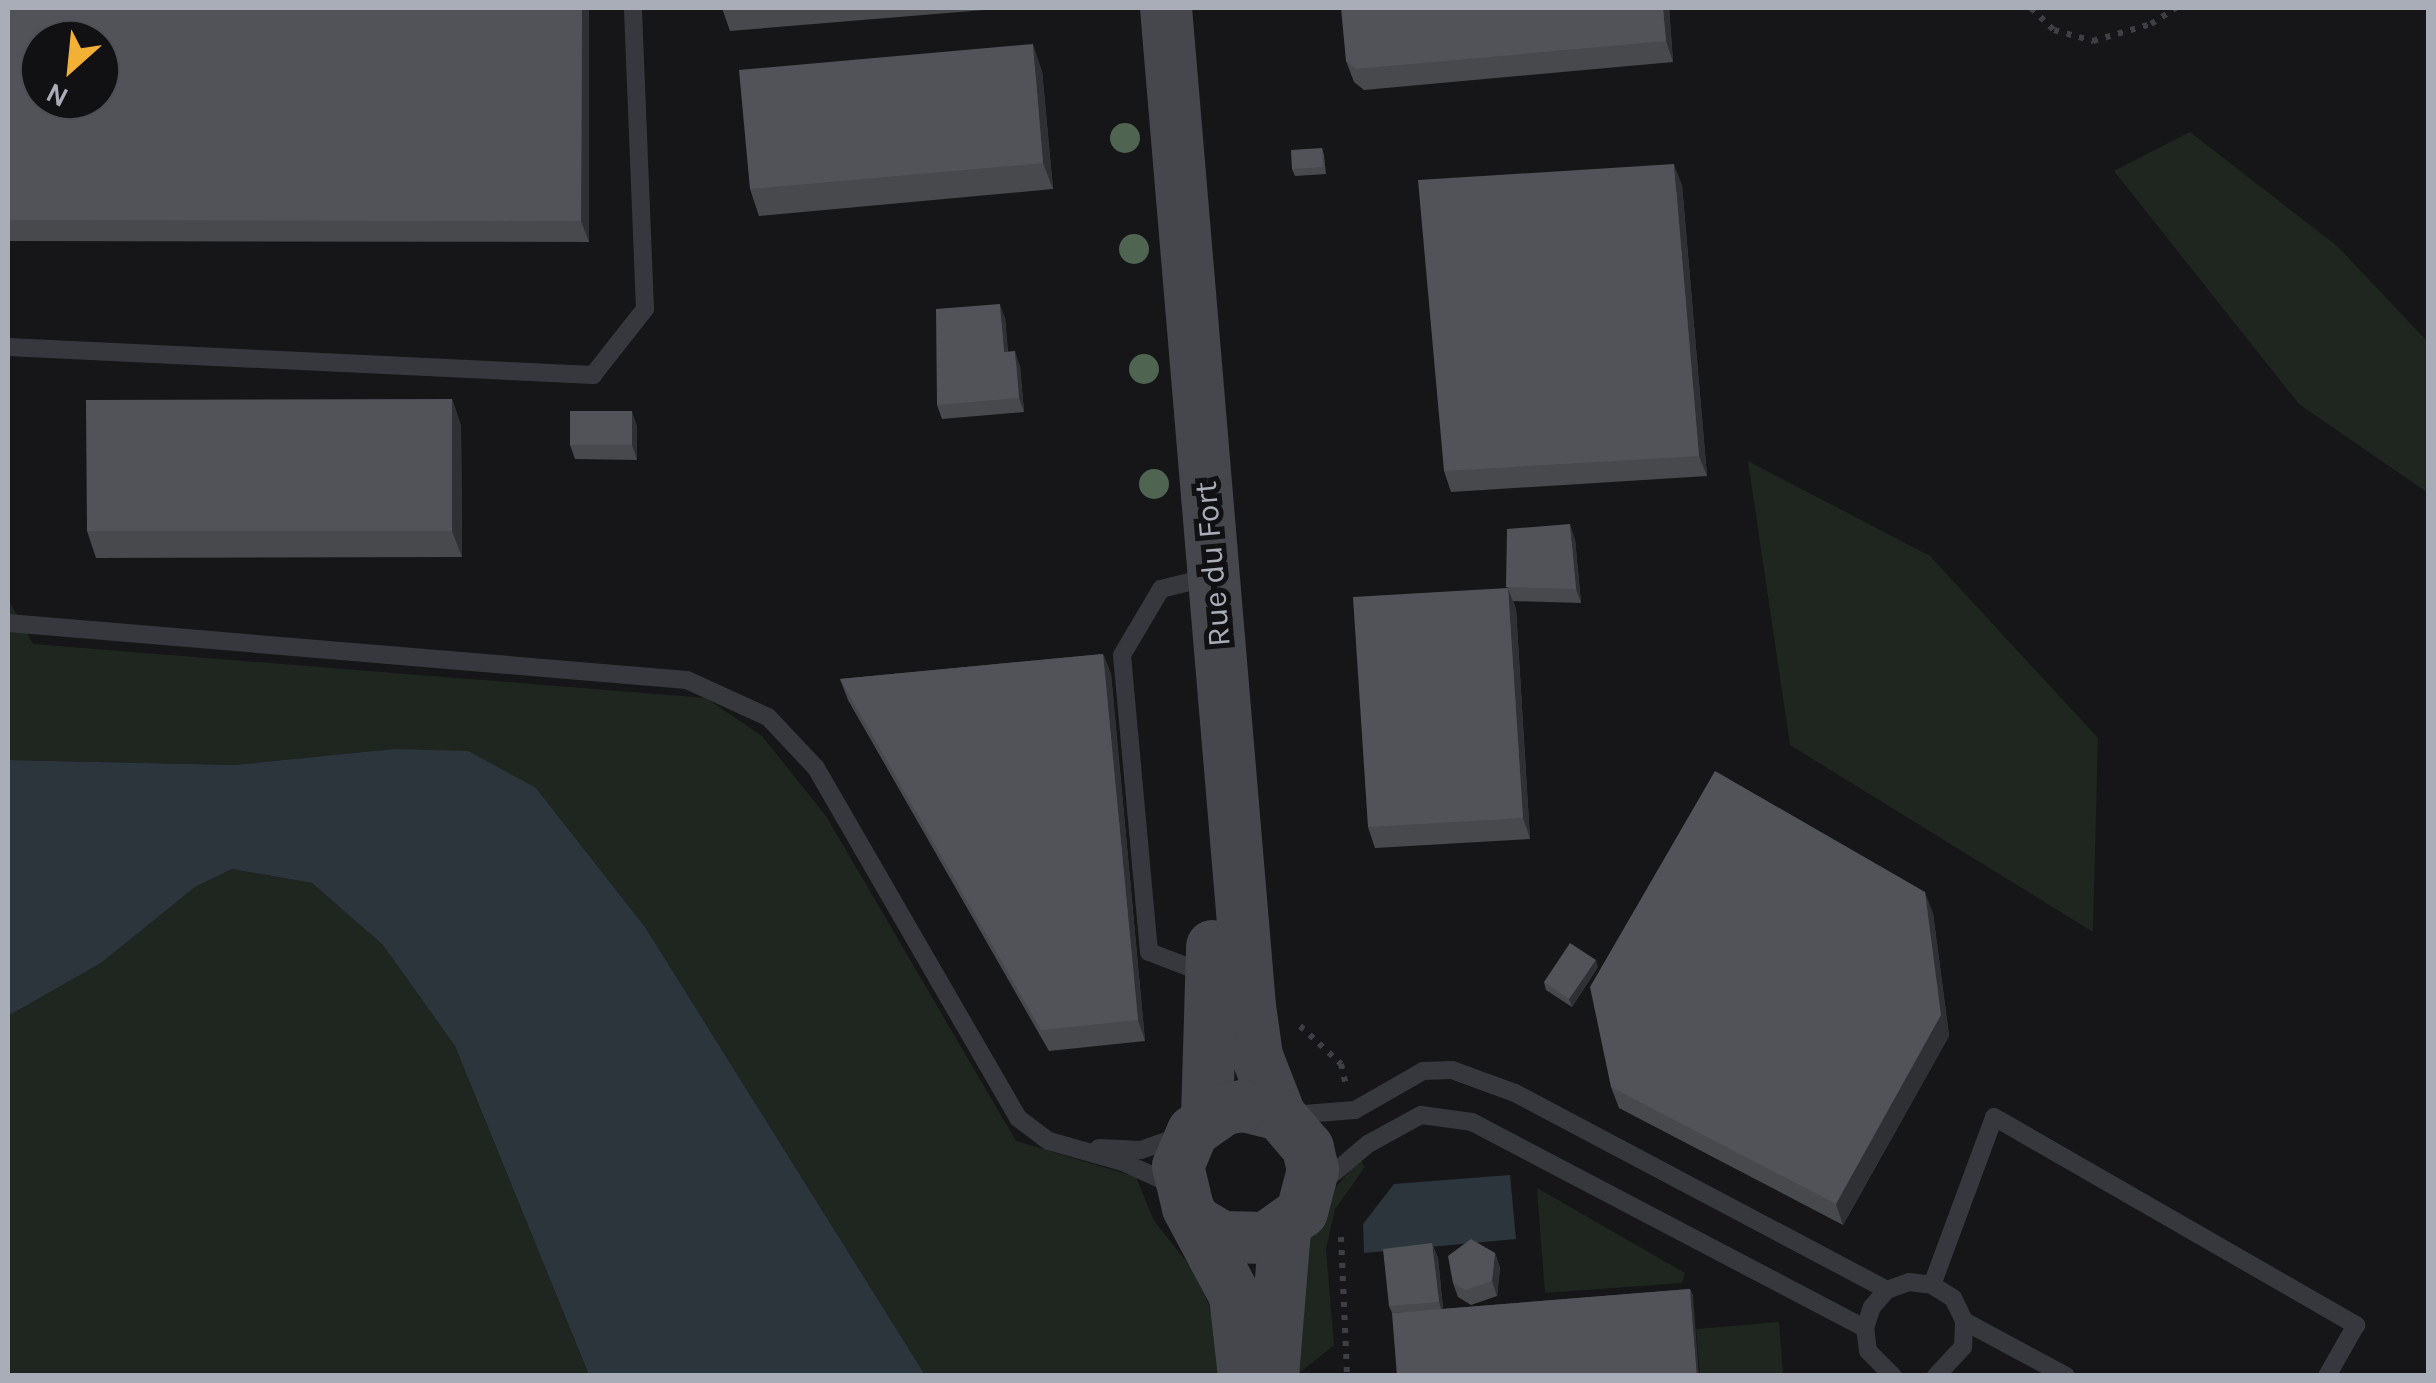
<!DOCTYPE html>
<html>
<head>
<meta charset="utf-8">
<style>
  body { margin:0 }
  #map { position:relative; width:2436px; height:1383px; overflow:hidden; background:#161618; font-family:Karla,sans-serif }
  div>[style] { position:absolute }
  .green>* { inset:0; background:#1e261f }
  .water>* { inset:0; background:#2c353c }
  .path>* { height:6px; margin-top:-3px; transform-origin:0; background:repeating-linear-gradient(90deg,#3d3f44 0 5px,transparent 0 13px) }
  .service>* { height:18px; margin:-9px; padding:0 9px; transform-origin:9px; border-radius:9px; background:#37383d }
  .secondary>* { height:52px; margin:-26px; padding:0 26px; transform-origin:26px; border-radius:26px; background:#45474d }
  .trees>* { width:30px; height:30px; margin:-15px; border-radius:50%; background:#506452 }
  .wall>* { inset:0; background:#47494d }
  .shaded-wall>* { inset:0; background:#2f3033 }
  .building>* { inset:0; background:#525359 }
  span { translate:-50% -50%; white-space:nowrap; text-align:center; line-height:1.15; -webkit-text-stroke:10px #111113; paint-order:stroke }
  .street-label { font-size:32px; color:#a8adb8 }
  .frame { position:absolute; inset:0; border:10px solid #a8adb8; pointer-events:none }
  .north { position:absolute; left:20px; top:20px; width:100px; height:100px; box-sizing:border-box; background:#111113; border:2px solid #4d4f55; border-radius:50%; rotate:207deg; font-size:28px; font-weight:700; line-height:40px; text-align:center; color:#a8adb8 }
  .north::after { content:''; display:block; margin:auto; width:35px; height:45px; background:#f2b134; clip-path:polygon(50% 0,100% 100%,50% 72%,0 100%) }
</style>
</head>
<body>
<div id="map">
  <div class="green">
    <div style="clip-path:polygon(2190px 132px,2337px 246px,2428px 342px,2428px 493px,2299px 404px,2114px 171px)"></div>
    <div style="clip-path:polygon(1748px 461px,1930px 556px,2098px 738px,2093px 932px,1790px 745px)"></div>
    <div style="clip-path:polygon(8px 599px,33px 644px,706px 698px,762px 736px,826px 816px,1016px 1141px,1136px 1177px,1154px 1221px,1194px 1271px,1209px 1305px,1224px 1375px,925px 1375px,645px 927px,536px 788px,394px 749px,235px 765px,8px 760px)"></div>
    <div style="clip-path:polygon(232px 869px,312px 883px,383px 945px,455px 1046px,589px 1375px,8px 1375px,8px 1016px,101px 963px,195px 887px)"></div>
    <div style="clip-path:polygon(1360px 1160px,1365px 1167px,1335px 1209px,1326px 1249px,1334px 1345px,1297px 1375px,1287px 1280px,1332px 1191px)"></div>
    <div style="clip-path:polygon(1537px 1188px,1685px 1273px,1682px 1283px,1545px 1293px)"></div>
    <div style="clip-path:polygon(1779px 1322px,1783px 1375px,1700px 1375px,1696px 1329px)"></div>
  </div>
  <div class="water">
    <div style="clip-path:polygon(394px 749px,468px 751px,536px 788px,645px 927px,925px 1375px,589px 1375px,455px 1046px,383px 945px,312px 883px,232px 869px,195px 887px,101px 963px,8px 1016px,8px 760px,235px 765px)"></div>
    <div style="clip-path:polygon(1510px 1175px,1516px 1239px,1364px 1253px,1363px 1224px,1394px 1184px)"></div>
  </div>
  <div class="path">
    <div style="left:2031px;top:8px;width:32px;rotate:44deg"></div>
    <div style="left:2054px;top:30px;width:41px;rotate:15.8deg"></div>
    <div style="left:2093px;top:41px;width:60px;rotate:-16.3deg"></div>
    <div style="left:2151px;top:24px;width:30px;rotate:-33deg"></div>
    <div style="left:1300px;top:1026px;width:56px;rotate:42.8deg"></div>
    <div style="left:1341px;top:1064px;width:22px;rotate:77deg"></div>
    <div style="left:1341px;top:1237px;width:139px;rotate:87.5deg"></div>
  </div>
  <div class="service">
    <div style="left:8px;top:347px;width:586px;rotate:2.74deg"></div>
    <div style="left:593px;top:375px;width:84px;rotate:-51.8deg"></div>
    <div style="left:645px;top:309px;width:301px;rotate:-92.3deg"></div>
    <div style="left:8px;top:623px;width:681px;rotate:4.8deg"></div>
    <div style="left:687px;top:680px;width:89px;rotate:24.6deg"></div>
    <div style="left:768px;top:717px;width:70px;rotate:46.7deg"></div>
    <div style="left:816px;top:768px;width:404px;rotate:60deg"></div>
    <div style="left:1018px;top:1118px;width:39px;rotate:37deg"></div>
    <div style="left:1049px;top:1141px;width:77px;rotate:15.8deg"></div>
    <div style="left:1123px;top:1162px;width:53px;rotate:24.6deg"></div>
    <div style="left:1204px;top:973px;width:59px;rotate:-159.1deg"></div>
    <div style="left:1149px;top:952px;width:298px;rotate:-95.2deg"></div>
    <div style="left:1122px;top:655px;width:77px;rotate:-59.4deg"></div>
    <div style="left:1161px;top:589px;width:49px;rotate:-14deg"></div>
    <div style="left:1291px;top:1115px;width:64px;rotate:-4.5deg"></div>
    <div style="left:1355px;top:1110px;width:78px;rotate:-29.8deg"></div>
    <div style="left:1423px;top:1071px;width:29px;rotate:-2deg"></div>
    <div style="left:1452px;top:1070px;width:67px;rotate:20.1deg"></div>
    <div style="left:1515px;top:1093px;width:421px;rotate:27.9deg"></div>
    <div style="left:1099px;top:1148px;width:42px;rotate:2.7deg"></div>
    <div style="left:1141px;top:1150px;width:42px;rotate:-19.3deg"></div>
    <div style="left:1323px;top:1182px;width:59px;rotate:-40.2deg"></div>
    <div style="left:1368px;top:1144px;width:60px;rotate:-28.7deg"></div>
    <div style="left:1421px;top:1115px;width:51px;rotate:7.8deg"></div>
    <div style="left:1472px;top:1122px;width:444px;rotate:27.7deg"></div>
    <div style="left:1932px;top:1285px;width:179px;rotate:-69.7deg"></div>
    <div style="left:1994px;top:1117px;width:418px;rotate:29.9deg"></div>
    <div style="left:2356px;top:1325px;width:59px;rotate:119.6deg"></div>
    <div style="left:1964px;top:1321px;width:116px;rotate:28.3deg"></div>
    <div style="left:1893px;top:1376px;width:35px;rotate:-135deg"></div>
    <div style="left:1868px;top:1351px;width:23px;rotate:-97deg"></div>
    <div style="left:1865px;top:1328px;width:22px;rotate:-72deg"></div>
    <div style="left:1872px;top:1307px;width:23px;rotate:-49deg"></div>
    <div style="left:1887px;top:1290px;width:23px;rotate:-20deg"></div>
    <div style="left:1909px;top:1282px;width:23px;rotate:7deg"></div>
    <div style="left:1932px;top:1285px;width:25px;rotate:32deg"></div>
    <div style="left:1953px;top:1298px;width:25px;rotate:64deg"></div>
    <div style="left:1964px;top:1321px;width:26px;rotate:92deg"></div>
    <div style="left:1963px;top:1347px;width:40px;rotate:133deg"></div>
  </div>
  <div class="secondary">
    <div style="left:1166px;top:8px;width:1002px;rotate:85.19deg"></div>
    <div style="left:1250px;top:1006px;width:50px;rotate:82deg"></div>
    <div style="left:1257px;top:1056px;width:63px;rotate:68.7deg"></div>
    <div style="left:1207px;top:1118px;width:172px;rotate:-88.3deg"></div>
    <div style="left:1202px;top:1225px;width:23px;rotate:31deg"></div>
    <div style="left:1222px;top:1237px;width:44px;rotate:1.3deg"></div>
    <div style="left:1266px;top:1238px;width:44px;rotate:-35.8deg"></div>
    <div style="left:1302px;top:1212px;width:43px;rotate:-75.3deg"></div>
    <div style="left:1313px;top:1170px;width:23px;rotate:-103deg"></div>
    <div style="left:1308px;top:1148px;width:43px;rotate:-130.3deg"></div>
    <div style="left:1280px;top:1115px;width:38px;rotate:-166deg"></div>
    <div style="left:1243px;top:1106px;width:18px;rotate:171deg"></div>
    <div style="left:1225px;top:1109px;width:39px;rotate:145deg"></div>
    <div style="left:1193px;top:1131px;width:38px;rotate:113deg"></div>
    <div style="left:1178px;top:1166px;width:43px;rotate:76.6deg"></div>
    <div style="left:1188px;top:1208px;width:100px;rotate:61.9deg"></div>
    <div style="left:1235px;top:1296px;width:81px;rotate:83.6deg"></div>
    <div style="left:1273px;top:1376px;width:147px;rotate:-85.3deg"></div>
  </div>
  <div class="trees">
    <div style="left:1125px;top:138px"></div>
    <div style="left:1134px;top:249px"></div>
    <div style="left:1144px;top:369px"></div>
    <div style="left:1154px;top:484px"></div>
  </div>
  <div class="wall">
    <div style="clip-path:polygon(8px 8px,589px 8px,589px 242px,8px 241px)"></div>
    <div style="clip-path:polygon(722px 8px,984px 8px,984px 10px,730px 31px)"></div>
    <div style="clip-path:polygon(1669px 8px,1673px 62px,1364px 90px,1354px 82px,1346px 61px)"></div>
    <div style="clip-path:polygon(1042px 71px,1053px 189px,759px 216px,750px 189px)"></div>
    <div style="clip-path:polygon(1322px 148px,1324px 155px,1326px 174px,1295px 176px,1292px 169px)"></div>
    <div style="clip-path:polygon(1682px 185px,1707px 476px,1451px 492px,1444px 471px)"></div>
    <div style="clip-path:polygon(1005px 318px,1008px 352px,1020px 366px,1024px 412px,942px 419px,937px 405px)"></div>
    <div style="clip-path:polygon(452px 399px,461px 426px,462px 557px,96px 558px,87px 531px)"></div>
    <div style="clip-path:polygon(637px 426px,637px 460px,575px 459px,570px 445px)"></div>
    <div style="clip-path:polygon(1575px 539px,1581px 603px,1513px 601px,1516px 609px,1530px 839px,1375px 848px,1368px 827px,1507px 588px)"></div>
    <div style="clip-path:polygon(1103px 654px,1111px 674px,1145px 1041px,1049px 1051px,848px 700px,840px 679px)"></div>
    <div style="clip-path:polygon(1933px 913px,1949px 1036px,1843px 1225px,1619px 1108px,1611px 1087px)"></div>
    <div style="clip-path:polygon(1598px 967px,1572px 1007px,1546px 990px,1544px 982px)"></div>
    <div style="clip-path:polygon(1432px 1243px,1438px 1258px,1443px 1309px,1690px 1289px,1693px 1296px,1392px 1313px,1389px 1306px)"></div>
    <div style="clip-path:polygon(1495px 1253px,1500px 1268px,1497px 1296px,1471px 1305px,1458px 1297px,1453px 1283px)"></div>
  </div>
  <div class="shaded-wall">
    <div style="clip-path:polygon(582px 8px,589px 8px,589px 242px,581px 221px)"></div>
    <div style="clip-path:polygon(1663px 8px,1669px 8px,1673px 62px,1666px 41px)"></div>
    <div style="clip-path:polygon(1033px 44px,1042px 71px,1053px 189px,1043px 163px)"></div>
    <div style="clip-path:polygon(1674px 164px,1682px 185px,1707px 476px,1699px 456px)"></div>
    <div style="clip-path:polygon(1000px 304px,1005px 318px,1009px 366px,1004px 352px)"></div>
    <div style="clip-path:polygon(1015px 351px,1020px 366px,1024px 412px,1019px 398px)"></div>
    <div style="clip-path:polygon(452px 399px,461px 426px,462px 557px,452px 531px)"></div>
    <div style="clip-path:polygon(632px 411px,637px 426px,637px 460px,632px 445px)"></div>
    <div style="clip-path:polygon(1570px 524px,1575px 539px,1581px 603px,1576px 589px)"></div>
    <div style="clip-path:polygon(1508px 588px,1516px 609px,1530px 839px,1523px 818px)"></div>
    <div style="clip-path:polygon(1103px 654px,1111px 674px,1145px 1041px,1138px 1020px)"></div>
    <div style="clip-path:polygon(1925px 892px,1933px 913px,1949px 1036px,1843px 1225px,1836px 1204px)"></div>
    <div style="clip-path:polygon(1596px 960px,1598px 967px,1572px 1007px,1569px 999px)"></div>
    <div style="clip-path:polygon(1432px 1243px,1438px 1258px,1444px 1317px,1439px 1302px)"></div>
    <div style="clip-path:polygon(1495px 1253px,1500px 1268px,1497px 1296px,1492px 1281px)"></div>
    <div style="clip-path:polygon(1690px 1289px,1693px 1296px,1699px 1376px,1697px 1376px)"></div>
  </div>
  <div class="building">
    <div style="clip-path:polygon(evenodd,8px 8px,582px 8px,581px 221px,8px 220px,8px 8px,40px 40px,100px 40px,100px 100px,40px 100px,40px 40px)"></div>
    <div style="clip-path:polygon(722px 8px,753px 8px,723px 10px)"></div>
    <div style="clip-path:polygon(1341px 8px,1663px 8px,1666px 41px,1356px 69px,1346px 61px)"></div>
    <div style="clip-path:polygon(1033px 44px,1043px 163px,750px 189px,739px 70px)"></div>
    <div style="clip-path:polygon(1322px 148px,1323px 167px,1292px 169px,1291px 150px)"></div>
    <div style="clip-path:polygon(1674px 164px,1699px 456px,1444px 471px,1418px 180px)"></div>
    <div style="clip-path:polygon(1000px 304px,1004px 352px,1015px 351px,1019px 398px,937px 405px,936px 309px)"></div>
    <div style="clip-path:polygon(452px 399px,452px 531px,87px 531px,86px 400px)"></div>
    <div style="clip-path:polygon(570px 411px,632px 411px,632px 445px,570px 445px)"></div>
    <div style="clip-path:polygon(1570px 524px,1576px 589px,1506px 587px,1507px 529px)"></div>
    <div style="clip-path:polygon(1508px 588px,1523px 818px,1368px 827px,1353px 597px)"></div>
    <div style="clip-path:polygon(1103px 654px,1138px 1020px,1041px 1030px,840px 679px)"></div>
    <div style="clip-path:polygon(1715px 771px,1925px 892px,1941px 1015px,1836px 1204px,1611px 1087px,1590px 987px)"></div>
    <div style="clip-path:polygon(1570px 943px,1596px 960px,1569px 999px,1544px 982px)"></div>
    <div style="clip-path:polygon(1471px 1239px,1495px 1253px,1492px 1281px,1466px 1290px,1453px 1283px,1448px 1256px)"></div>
    <div style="clip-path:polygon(1432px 1243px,1439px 1302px,1389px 1306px,1383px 1249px)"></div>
    <div style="clip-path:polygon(1690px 1289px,1697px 1376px,1397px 1376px,1392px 1313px)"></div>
  </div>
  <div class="street-label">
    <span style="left:1213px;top:564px;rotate:-95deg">Rue du Fort</span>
  </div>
  <div class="frame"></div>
  <div class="north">N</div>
</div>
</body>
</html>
